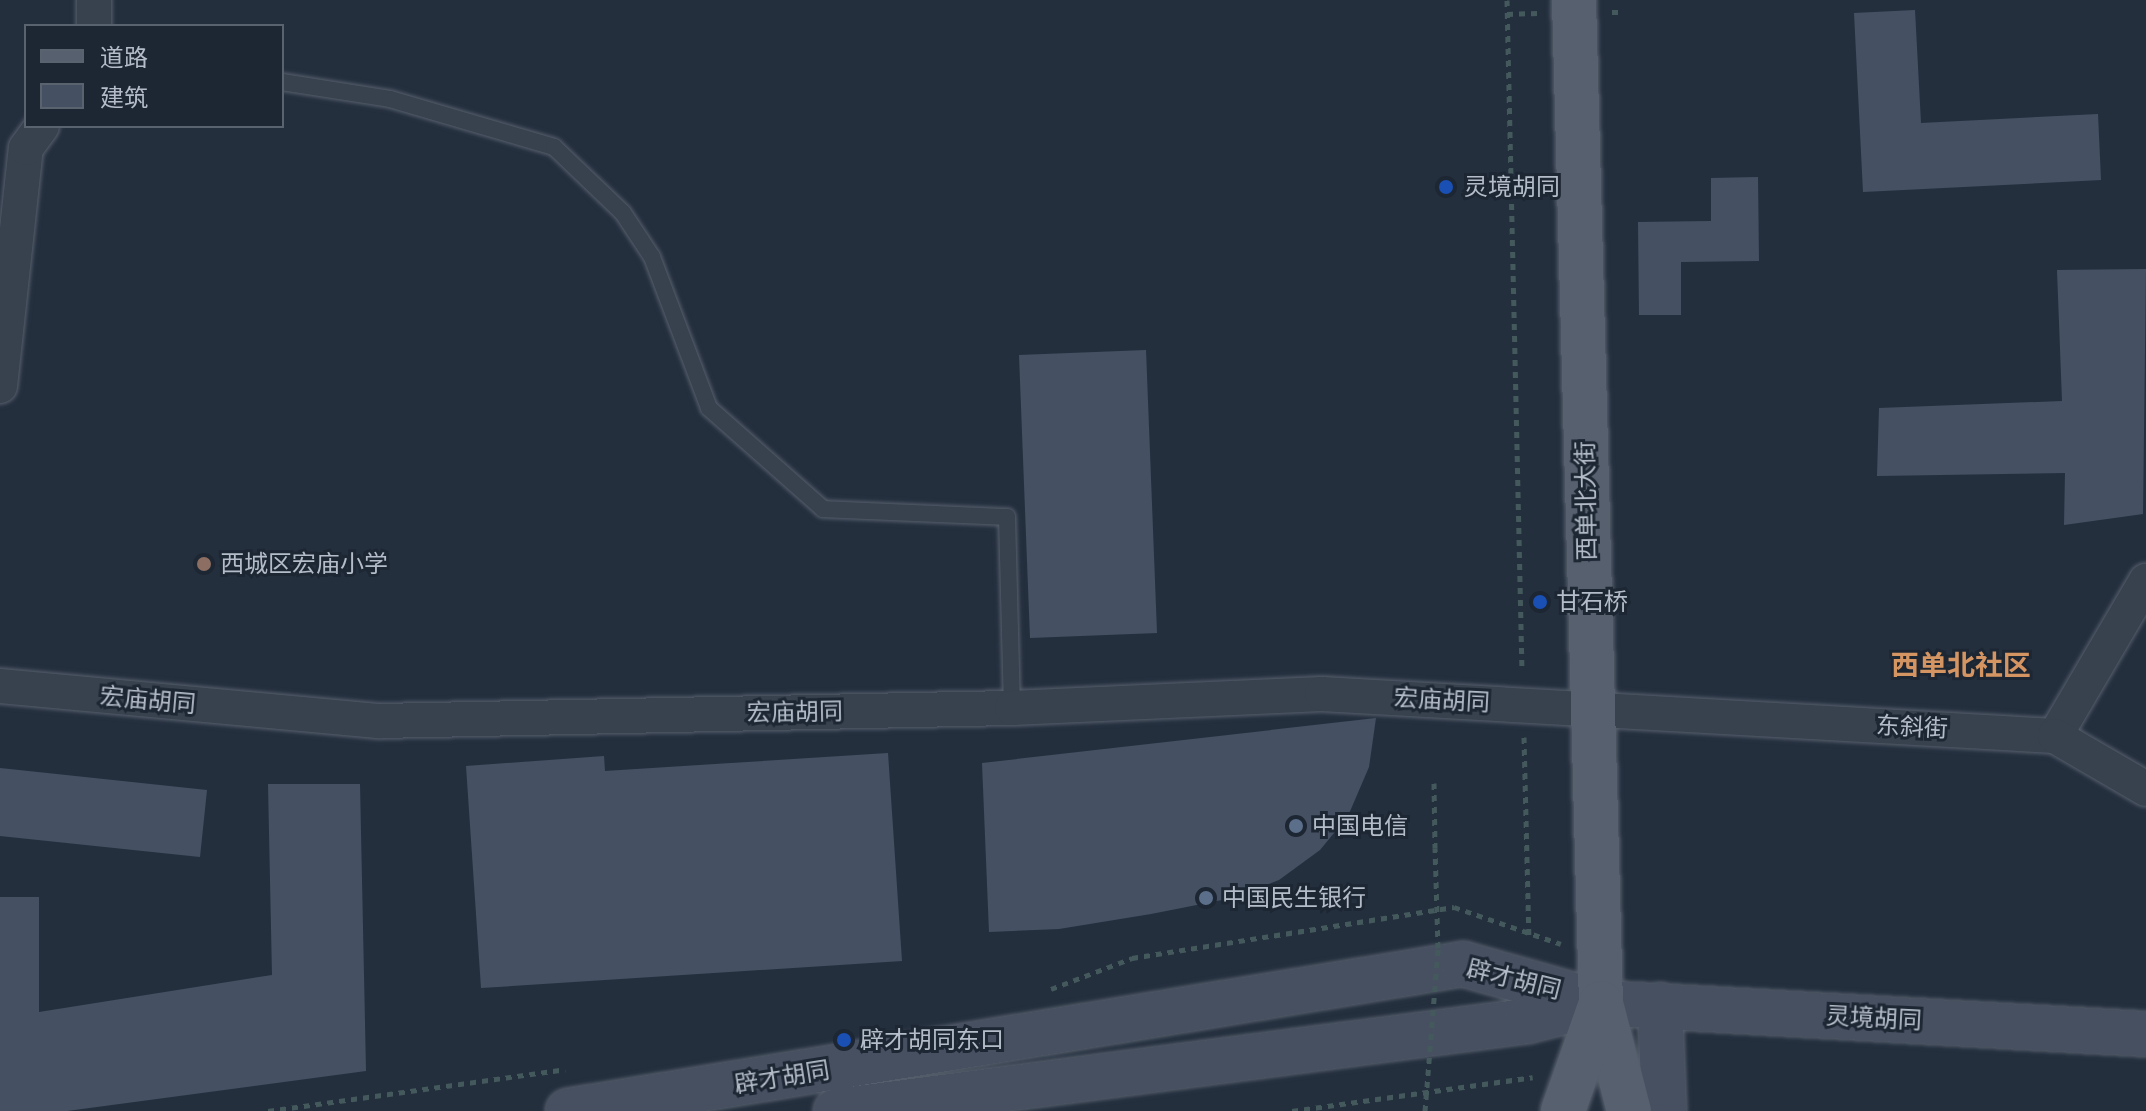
<!DOCTYPE html>
<html>
<head>
<meta charset="utf-8">
<style>
  body { margin:0 }
  #map { position:relative; width:2146px; height:1111px; overflow:hidden; background:#242f3e; font-family:Poppins,"Noto Sans SC",sans-serif }
  div>[style] { position:absolute }
  .building>* { inset:0; background:#455162 }
  .path>* { height:5px; margin-top:-2.5px; transform-origin:0; background:repeating-linear-gradient(90deg,#44595c 0 6px,transparent 0 12px) }
  .roads { filter:drop-shadow(0 0 2px #565f6c) drop-shadow(0 0 2px #565f6c) }
  .lane>* { height:16px; margin:-8px; padding:0 8px; transform-origin:8px; border-radius:8px; background:#38414e }
  .street>* { height:34px; margin:-17px; padding:0 17px; transform-origin:17px; border-radius:17px; background:#38414e }
  .secondary>* { height:44px; margin:-22px; padding:0 22px; transform-origin:22px; border-radius:22px; background:#465061 }
  .primary>* { height:44px; margin:-22px; padding:0 22px; transform-origin:22px; border-radius:22px; background:#56606e }
  .path-bridge>* { height:5px; margin-top:-2.5px; transform-origin:0; background:repeating-linear-gradient(90deg,#44595c 0 6px,transparent 0 12px) }
  .dots>* { width:22px; height:22px; translate:-50% -50%; box-sizing:border-box; border:4px solid #1d2633; border-radius:50% }
  span { translate:-50% -50%; white-space:nowrap; text-align:center; line-height:1.15; -webkit-text-stroke:6px #1d2633; paint-order:stroke }
  .poi-label { font-size:24px; color:#b4bcc9 }
  .left { translate:0 -50%; text-align:left }
  .street-label { font-size:24px; color:#b4bcc9 }
  .quarter-label { font-size:28px; color:#d59563; font-weight:700 }
  .legend { position:absolute; left:24px; top:24px; width:260px; height:104px; box-sizing:border-box; background:#1d2633; border:2px solid #59626f; margin:0; padding:10px 14px; list-style:none; font-size:24px; color:#b4bcc9 }
  .legend li { display:flex; align-items:center; gap:16px; height:40px }
  .legend b { width:40px; border:2px solid #59626f }
</style>
</head>
<body>
<div id="map">
  <div class="building">
    <div style="clip-path:polygon(1915px 10px,1921px 123px,2098px 114px,2101px 180px,1863px 192px,1854px 13px)"></div>
    <div style="clip-path:polygon(1758px 177px,1759px 261px,1681px 262px,1681px 315px,1639px 315px,1638px 222px,1711px 221px,1711px 178px)"></div>
    <div style="clip-path:polygon(2146px 269px,2143px 514px,2064px 525px,2065px 473px,1877px 476px,1879px 408px,2062px 401px,2057px 270px)"></div>
    <div style="clip-path:polygon(1146px 350px,1157px 633px,1030px 638px,1019px 355px)"></div>
    <div style="clip-path:polygon(1376px 718px,1369px 767px,1348px 816px,1320px 850px,1279px 880px,1232px 898px,1151px 914px,1059px 929px,989px 932px,982px 763px)"></div>
    <div style="clip-path:polygon(888px 753px,902px 961px,481px 988px,466px 766px,604px 756px,605px 771px)"></div>
    <div style="clip-path:polygon(0 768px,207px 790px,200px 857px,0 836px)"></div>
    <div style="clip-path:polygon(268px 784px,360px 784px,366px 1071px,67px 1111px,0 1111px,0 897px,39px 897px,39px 1012px,272px 975px)"></div>
  </div>
  <div class="path">
    <div style="left:1507px;top:0;width:671px;rotate:88.72deg"></div>
    <div style="left:1612px;top:12px;width:11px"></div>
    <div style="left:1507px;top:14px;width:31px;rotate:-2deg"></div>
    <div style="left:1524px;top:737px;width:198px;rotate:88.6deg"></div>
    <div style="left:1434px;top:783px;width:65px;rotate:89.1deg"></div>
    <div style="left:1051px;top:989px;width:87px;rotate:-20.9deg"></div>
    <div style="left:1132px;top:958px;width:326px;rotate:-9deg"></div>
    <div style="left:1454px;top:907px;width:113px;rotate:19.1deg"></div>
    <div style="left:268px;top:1111px;width:300px;rotate:-8deg"></div>
    <div style="left:1292px;top:1111px;width:243px;rotate:-8deg"></div>
  </div>
  <div class="roads">
    <div class="lane">
      <div style="left:282px;top:82px;width:109px;rotate:8.9deg"></div>
      <div style="left:390px;top:99px;width:171px;rotate:16.3deg"></div>
      <div style="left:554px;top:147px;width:95px;rotate:43.7deg"></div>
      <div style="left:623px;top:213px;width:53px;rotate:56.6deg"></div>
      <div style="left:652px;top:257px;width:161px;rotate:69.3deg"></div>
      <div style="left:709px;top:408px;width:152px;rotate:41.5deg"></div>
      <div style="left:823px;top:509px;width:184px;rotate:2.5deg"></div>
      <div style="left:1007px;top:517px;width:191px;rotate:88.5deg"></div>
    </div>
    <div class="street">
      <div style="left:94px;top:0;width:26px;rotate:90deg"></div>
      <div style="left:0;top:386px;width:239px;rotate:-83.8deg"></div>
      <div style="left:26px;top:148px;width:27px;rotate:-54deg"></div>
      <div style="left:0;top:686px;width:381px;rotate:5.3deg"></div>
      <div style="left:379px;top:721px;width:633px;rotate:-1.18deg"></div>
      <div style="left:1012px;top:708px;width:310px;rotate:-2.6deg"></div>
      <div style="left:1322px;top:694px;width:734px;rotate:3.28deg"></div>
      <div style="left:2055px;top:736px;width:180px;rotate:-59.6deg"></div>
      <div style="left:2055px;top:736px;width:105px;rotate:30.2deg"></div>
    </div>
    <div class="secondary">
      <div style="left:1660px;top:1005px;width:106px;rotate:87.8deg"></div>
      <div style="left:568px;top:1111px;width:907px;rotate:-9.33deg"></div>
      <div style="left:1463px;top:964px;width:143px;rotate:15.8deg"></div>
      <div style="left:1601px;top:1003px;width:546px;rotate:3.26deg"></div>
      <div style="left:836px;top:1111px;width:697px;rotate:-7.42deg"></div>
      <div style="left:1527px;top:1021px;width:74px;rotate:-14deg"></div>
    </div>
    <div class="primary">
      <div style="left:1574px;top:0;width:1003px;rotate:88.46deg"></div>
      <div style="left:1601px;top:1003px;width:112px;rotate:75.5deg"></div>
      <div style="left:1563px;top:1111px;width:114px;rotate:-70.6deg"></div>
    </div>
  </div>
  <div class="path-bridge">
    <div style="left:1425px;top:1111px;width:164px;rotate:-85.4deg"></div>
    <div style="left:1438px;top:948px;width:100px;rotate:-91.7deg"></div>
  </div>
  <div class="dots">
    <div style="left:1446px;top:187px;background:#1a4fb4"></div>
    <div style="left:204px;top:564px;background:#8d6e63"></div>
    <div style="left:1540px;top:602px;background:#1a4fb4"></div>
    <div style="left:1296px;top:826px;background:#5c6f8a"></div>
    <div style="left:1206px;top:898px;background:#5c6f8a"></div>
    <div style="left:844px;top:1040px;background:#1a4fb4"></div>
  </div>
  <div class="poi-label">
    <span class="left" style="left:1464px;top:187px">灵境胡同</span>
    <span class="left" style="left:220px;top:564px">西城区宏庙小学</span>
    <span class="left" style="left:1556px;top:602px">甘石桥</span>
    <span class="left" style="left:1312px;top:826px">中国电信</span>
    <span class="left" style="left:1222px;top:898px">中国民生银行</span>
    <span class="left" style="left:860px;top:1040px">辟才胡同东口</span>
  </div>
  <div class="street-label">
    <span style="left:1586px;top:501px;rotate:-91deg">西单北大街</span>
    <span style="left:148px;top:700px;rotate:5deg">宏庙胡同</span>
    <span style="left:1442px;top:700px;rotate:3deg">宏庙胡同</span>
    <span style="left:795px;top:712px;rotate:-1deg">宏庙胡同</span>
    <span style="left:1912px;top:727px;rotate:3deg">东斜街</span>
    <span style="left:1514px;top:979px;rotate:14deg">辟才胡同</span>
    <span style="left:1874px;top:1018px;rotate:3deg">灵境胡同</span>
    <span style="left:782px;top:1077px;rotate:-9deg">辟才胡同</span>
  </div>
  <div class="quarter-label">
    <span style="left:1961px;top:666px">西单北社区</span>
  </div>
  <ul class="legend">
  <li><b style="height:10px;background:#56606e"></b>道路</li>
  <li><b style="height:22px;background:#455162"></b>建筑</li>
  </ul>
</div>
</body>
</html>
